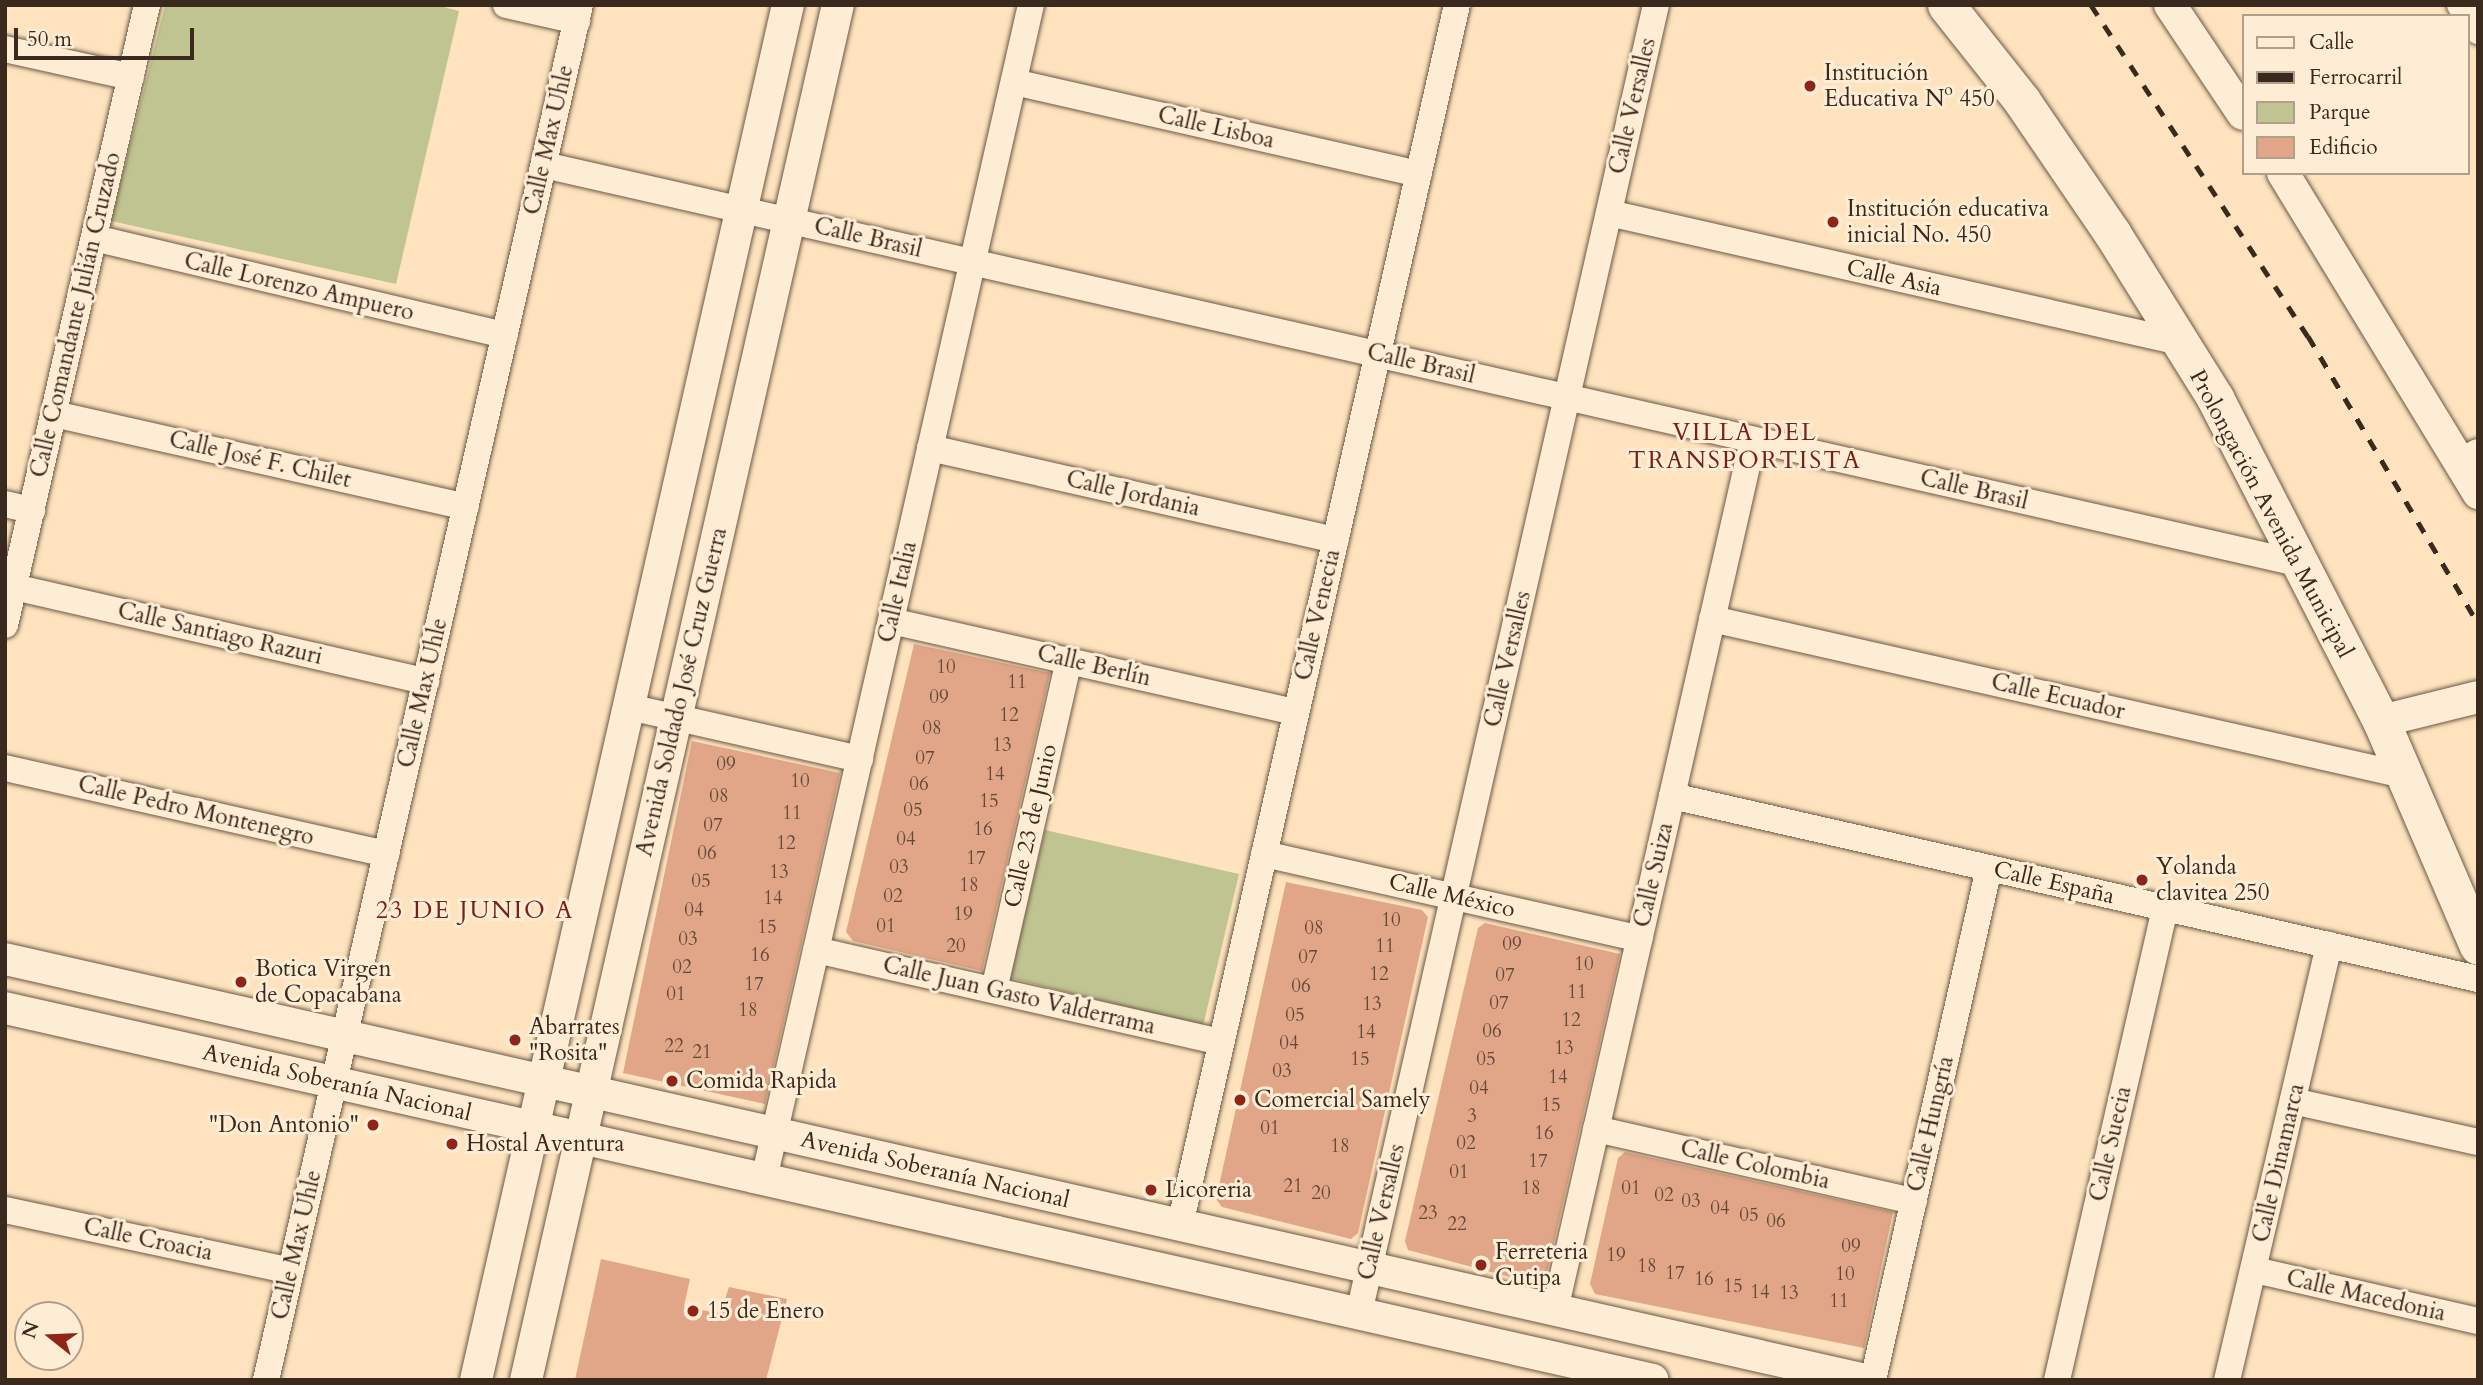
<!DOCTYPE html>
<html>
<head>
<meta charset="utf-8">
<style>
  body { margin:0 }
  #map { position:relative; width:2483px; height:1385px; overflow:hidden; background:#fee3be; font-family:Cardo,serif }
  div>[style] { position:absolute }
  .green>* { inset:0; background:#c0c491 }
  .building>* { inset:0; background:#e1a688 }
  .roads { filter:drop-shadow(0 0 2px #6b5845) drop-shadow(0 0 2px #6b5845) }
  .minor>* { height:26px; margin:-13px; padding:0 13px; transform-origin:13px; border-radius:13px; background:#feedd5 }
  .tertiary>* { height:32px; margin:-16px; padding:0 16px; transform-origin:16px; border-radius:16px; background:#feedd5 }
  .secondary>* { height:37px; margin:-18.5px; padding:0 18.5px; transform-origin:18.5px; border-radius:18.5px; background:#feedd5 }
  .rail>* { height:5px; margin-top:-2.5px; transform-origin:0; background:repeating-linear-gradient(90deg,#3a291d 0 12px,transparent 0 24px) }
  .dots>* { width:19px; height:19px; translate:-50% -50%; box-sizing:border-box; border:4px solid #feedd5; border-radius:50% }
  span { translate:-50% -50%; white-space:nowrap; text-align:center; line-height:1.15; -webkit-text-stroke:6px #feedd5; paint-order:stroke }
  .number-label { font-size:19px; color:#644838 }
  .number-label span { -webkit-text-stroke-width:0 }
  .poi-label { font-size:23px; color:#3a291d }
  .left { translate:0 -50%; text-align:left }
  .right { translate:-100% -50%; text-align:right }
  .street-label { font-size:23px; color:#3a291d }
  .neighbourhood-label { font-size:24px; color:#7a1f14; letter-spacing:2px }
  .frame { position:absolute; inset:0; border:7px solid #3a291d; pointer-events:none }
  .legend { position:absolute; left:2242px; top:14px; width:228px; height:161px; box-sizing:border-box; background:#feedd5; border:2px solid #b09f8b; margin:0; padding:9px 12px; list-style:none; font-size:21px; color:#3a291d }
  .legend li { display:flex; align-items:center; gap:14px; height:35px }
  .legend b { width:35px; border:2px solid #b09f8b }
  .north { position:absolute; left:14px; top:1301px; width:70px; height:70px; box-sizing:border-box; background:#feedd5; border:2px solid #b09f8b; border-radius:50%; rotate:288deg; font-size:19px; font-weight:700; line-height:28px; text-align:center; color:#3a291d }
  .north::after { content:''; display:block; margin:auto; width:24px; height:32px; background:#8f2418; clip-path:polygon(50% 0,100% 100%,50% 72%,0 100%) }
  .scale { position:absolute; left:14px; top:28px; width:180px; height:32px; box-sizing:border-box; border:4px solid #3a291d; border-top:0; padding-left:9px; font-size:21px; line-height:24px; white-space:nowrap; color:#3a291d; -webkit-text-stroke:5px #feedd5; paint-order:stroke }
</style>
</head>
<body>
<div id="map">
  <div class="green">
    <div style="clip-path:polygon(165px 5px,436px 5px,459px 11px,396px 284px,111px 221px)"></div>
    <div style="clip-path:polygon(1045px 830px,1239px 874px,1203px 1026px,1010px 978px)"></div>
  </div>
  <div class="building">
    <div style="clip-path:polygon(914px 644px,1050px 673px,982px 971px,853px 941px,846px 932px)"></div>
    <div style="clip-path:polygon(692px 741px,840px 773px,765px 1104px,623px 1073px)"></div>
    <div style="clip-path:polygon(1286px 882px,1422px 910px,1428px 917px,1358px 1233px,1351px 1239px,1222px 1207px,1216px 1199px)"></div>
    <div style="clip-path:polygon(1485px 923px,1620px 954px,1544px 1286px,1408px 1250px,1405px 1241px,1478px 928px)"></div>
    <div style="clip-path:polygon(1625px 1152px,1893px 1212px,1864px 1348px,1595px 1294px,1590px 1284px,1618px 1158px)"></div>
    <div style="clip-path:polygon(601px 1259px,690px 1279px,684px 1306px,720px 1314px,729px 1287px,787px 1299px,766px 1380px,575px 1380px)"></div>
  </div>
  <div class="roads">
    <div class="minor">
      <div style="left:506px;top:5px;width:73px;rotate:12.7deg"></div>
      <div style="left:2460px;top:5px;width:32px;rotate:55deg"></div>
      <div style="left:5px;top:49px;width:129px;rotate:12.5deg"></div>
      <div style="left:1014px;top:82px;width:415px;rotate:12.8deg"></div>
      <div style="left:544px;top:165px;width:1798px;rotate:12.79deg"></div>
      <div style="left:1609px;top:213px;width:584px;rotate:12.75deg"></div>
      <div style="left:94px;top:238px;width:422px;rotate:13.3deg"></div>
      <div style="left:54px;top:414px;width:422px;rotate:12.7deg"></div>
      <div style="left:930px;top:448px;width:416px;rotate:12.8deg"></div>
      <div style="left:2461px;top:461px;width:19px;rotate:-28deg"></div>
      <div style="left:5px;top:504px;width:28px;rotate:13deg"></div>
      <div style="left:14px;top:587px;width:423px;rotate:12.9deg"></div>
      <div style="left:1712px;top:619px;width:708px;rotate:12.72deg"></div>
      <div style="left:891px;top:621px;width:415px;rotate:12.7deg"></div>
      <div style="left:5px;top:625px;width:636px;rotate:-77.1deg"></div>
      <div style="left:629px;top:707px;width:237px;rotate:12.7deg"></div>
      <div style="left:5px;top:768px;width:391px;rotate:12.7deg"></div>
      <div style="left:1672px;top:796px;width:827px;rotate:12.79deg"></div>
      <div style="left:1264px;top:854px;width:385px;rotate:12.7deg"></div>
      <div style="left:816px;top:950px;width:415px;rotate:12.8deg"></div>
      <div style="left:994px;top:990px;width:337px;rotate:-77.2deg"></div>
      <div style="left:2293px;top:1101px;width:189px;rotate:12.5deg"></div>
      <div style="left:1596px;top:1129px;width:326px;rotate:12.8deg"></div>
      <div style="left:764px;top:1179px;width:1204px;rotate:-77.19deg"></div>
      <div style="left:5px;top:1210px;width:292px;rotate:12deg"></div>
      <div style="left:1180px;top:1225px;width:1251px;rotate:-77.21deg"></div>
      <div style="left:2255px;top:1270px;width:229px;rotate:12.9deg"></div>
      <div style="left:1555px;top:1310px;width:892px;rotate:-77.18deg"></div>
      <div style="left:1359px;top:1313px;width:1341px;rotate:-77.21deg"></div>
      <div style="left:266px;top:1380px;width:1410px;rotate:-77.14deg"></div>
      <div style="left:1873px;top:1380px;width:525px;rotate:-77.23deg"></div>
      <div style="left:2057px;top:1380px;width:484px;rotate:-77.1deg"></div>
      <div style="left:2227px;top:1380px;width:447px;rotate:-76.8deg"></div>
    </div>
    <div class="tertiary">
      <div style="left:2170px;top:5px;width:131px;rotate:56.2deg"></div>
      <div style="left:2283px;top:173px;width:375px;rotate:58.6deg"></div>
      <div style="left:2381px;top:721px;width:100px;rotate:-13.9deg"></div>
      <div style="left:5px;top:959px;width:1907px;rotate:12.75deg"></div>
      <div style="left:5px;top:1008px;width:1689px;rotate:12.72deg"></div>
      <div style="left:476px;top:1380px;width:1410px;rotate:-77.22deg"></div>
      <div style="left:526px;top:1380px;width:1410px;rotate:-77.22deg"></div>
    </div>
    <div class="secondary">
      <div style="left:1946px;top:5px;width:122px;rotate:51.6deg"></div>
      <div style="left:2022px;top:101px;width:160px;rotate:55.7deg"></div>
      <div style="left:2112px;top:233px;width:195px;rotate:58deg"></div>
      <div style="left:2215px;top:398px;width:363px;rotate:62.8deg"></div>
      <div style="left:2381px;top:721px;width:245px;rotate:66.7deg"></div>
    </div>
  </div>
  <div class="rail">
    <div style="left:2091px;top:5px;width:396px;rotate:56.8deg"></div>
    <div style="left:2308px;top:336px;width:334px;rotate:59.4deg"></div>
  </div>
  <div class="dots">
    <div style="left:1810px;top:86px;background:#8f2418"></div>
    <div style="left:1833px;top:222px;background:#8f2418"></div>
    <div style="left:2142px;top:880px;background:#8f2418"></div>
    <div style="left:241px;top:982px;background:#8f2418"></div>
    <div style="left:515px;top:1040px;background:#8f2418"></div>
    <div style="left:672px;top:1081px;background:#8f2418"></div>
    <div style="left:1240px;top:1100px;background:#8f2418"></div>
    <div style="left:373px;top:1125px;background:#8f2418"></div>
    <div style="left:452px;top:1144px;background:#8f2418"></div>
    <div style="left:1151px;top:1190px;background:#8f2418"></div>
    <div style="left:1481px;top:1265px;background:#8f2418"></div>
    <div style="left:693px;top:1311px;background:#8f2418"></div>
  </div>
  <div class="number-label">
    <span style="left:946px;top:668px">10</span>
    <span style="left:1017px;top:683px">11</span>
    <span style="left:939px;top:698px">09</span>
    <span style="left:1009px;top:716px">12</span>
    <span style="left:932px;top:729px">08</span>
    <span style="left:1002px;top:746px">13</span>
    <span style="left:925px;top:759px">07</span>
    <span style="left:726px;top:765px">09</span>
    <span style="left:995px;top:775px">14</span>
    <span style="left:800px;top:782px">10</span>
    <span style="left:919px;top:785px">06</span>
    <span style="left:719px;top:797px">08</span>
    <span style="left:989px;top:802px">15</span>
    <span style="left:913px;top:811px">05</span>
    <span style="left:792px;top:814px">11</span>
    <span style="left:713px;top:826px">07</span>
    <span style="left:983px;top:830px">16</span>
    <span style="left:906px;top:840px">04</span>
    <span style="left:786px;top:844px">12</span>
    <span style="left:707px;top:854px">06</span>
    <span style="left:976px;top:859px">17</span>
    <span style="left:899px;top:868px">03</span>
    <span style="left:779px;top:873px">13</span>
    <span style="left:701px;top:882px">05</span>
    <span style="left:969px;top:886px">18</span>
    <span style="left:893px;top:897px">02</span>
    <span style="left:773px;top:899px">14</span>
    <span style="left:694px;top:911px">04</span>
    <span style="left:963px;top:915px">19</span>
    <span style="left:1391px;top:921px">10</span>
    <span style="left:886px;top:927px">01</span>
    <span style="left:767px;top:928px">15</span>
    <span style="left:1314px;top:929px">08</span>
    <span style="left:688px;top:940px">03</span>
    <span style="left:1512px;top:945px">09</span>
    <span style="left:956px;top:947px">20</span>
    <span style="left:1385px;top:947px">11</span>
    <span style="left:760px;top:956px">16</span>
    <span style="left:1308px;top:958px">07</span>
    <span style="left:1584px;top:965px">10</span>
    <span style="left:682px;top:968px">02</span>
    <span style="left:1379px;top:975px">12</span>
    <span style="left:1505px;top:976px">07</span>
    <span style="left:754px;top:985px">17</span>
    <span style="left:1301px;top:987px">06</span>
    <span style="left:1577px;top:993px">11</span>
    <span style="left:676px;top:995px">01</span>
    <span style="left:1499px;top:1004px">07</span>
    <span style="left:1372px;top:1005px">13</span>
    <span style="left:748px;top:1011px">18</span>
    <span style="left:1295px;top:1016px">05</span>
    <span style="left:1571px;top:1021px">12</span>
    <span style="left:1492px;top:1032px">06</span>
    <span style="left:1366px;top:1033px">14</span>
    <span style="left:1289px;top:1044px">04</span>
    <span style="left:674px;top:1047px">22</span>
    <span style="left:1564px;top:1049px">13</span>
    <span style="left:702px;top:1053px">21</span>
    <span style="left:1360px;top:1060px">15</span>
    <span style="left:1486px;top:1060px">05</span>
    <span style="left:1282px;top:1072px">03</span>
    <span style="left:1558px;top:1078px">14</span>
    <span style="left:1479px;top:1089px">04</span>
    <span style="left:1551px;top:1106px">15</span>
    <span style="left:1472px;top:1117px">3</span>
    <span style="left:1270px;top:1129px">01</span>
    <span style="left:1544px;top:1134px">16</span>
    <span style="left:1466px;top:1144px">02</span>
    <span style="left:1340px;top:1147px">18</span>
    <span style="left:1538px;top:1162px">17</span>
    <span style="left:1459px;top:1173px">01</span>
    <span style="left:1293px;top:1187px">21</span>
    <span style="left:1531px;top:1189px">18</span>
    <span style="left:1631px;top:1189px">01</span>
    <span style="left:1321px;top:1194px">20</span>
    <span style="left:1664px;top:1196px">02</span>
    <span style="left:1691px;top:1202px">03</span>
    <span style="left:1720px;top:1209px">04</span>
    <span style="left:1428px;top:1214px">23</span>
    <span style="left:1749px;top:1216px">05</span>
    <span style="left:1776px;top:1222px">06</span>
    <span style="left:1457px;top:1225px">22</span>
    <span style="left:1851px;top:1247px">09</span>
    <span style="left:1616px;top:1256px">19</span>
    <span style="left:1647px;top:1267px">18</span>
    <span style="left:1675px;top:1274px">17</span>
    <span style="left:1845px;top:1275px">10</span>
    <span style="left:1704px;top:1280px">16</span>
    <span style="left:1733px;top:1287px">15</span>
    <span style="left:1760px;top:1293px">14</span>
    <span style="left:1789px;top:1294px">13</span>
    <span style="left:1839px;top:1302px">11</span>
  </div>
  <div class="poi-label">
    <span class="left" style="left:1824px;top:86px">Institución<br>Educativa Nº 450</span>
    <span class="left" style="left:1847px;top:222px">Institución educativa<br>inicial No. 450</span>
    <span class="left" style="left:2156px;top:880px">Yolanda<br>clavitea 250</span>
    <span class="left" style="left:255px;top:982px">Botica Virgen<br>de Copacabana</span>
    <span class="left" style="left:529px;top:1040px">Abarrates<br>"Rosita"</span>
    <span class="left" style="left:686px;top:1081px">Comida Rapida</span>
    <span class="left" style="left:1254px;top:1100px">Comercial Samely</span>
    <span class="right" style="left:359px;top:1125px">"Don Antonio"</span>
    <span class="left" style="left:466px;top:1144px">Hostal Aventura</span>
    <span class="left" style="left:1165px;top:1190px">Licoreria</span>
    <span class="left" style="left:1495px;top:1265px">Ferreteria<br>Cutipa</span>
    <span class="left" style="left:707px;top:1311px">15 de Enero</span>
  </div>
  <div class="street-label">
    <span style="left:1633px;top:106px;rotate:-77deg">Calle Versalles</span>
    <span style="left:1216px;top:128px;rotate:13deg">Calle Lisboa</span>
    <span style="left:549px;top:140px;rotate:-77deg">Calle Max Uhle</span>
    <span style="left:868px;top:238px;rotate:13deg">Calle Brasil</span>
    <span style="left:1894px;top:278px;rotate:13deg">Calle Asia</span>
    <span style="left:299px;top:287px;rotate:13deg">Calle Lorenzo Ampuero</span>
    <span style="left:76px;top:315px;rotate:-77deg">Calle Comandante Julián Cruzado</span>
    <span style="left:1421px;top:364px;rotate:13deg">Calle Brasil</span>
    <span style="left:260px;top:460px;rotate:13deg">Calle José F. Chilet</span>
    <span style="left:1974px;top:490px;rotate:13deg">Calle Brasil</span>
    <span style="left:1133px;top:494px;rotate:13deg">Calle Jordania</span>
    <span style="left:2271px;top:514px;rotate:62deg">Prolongación Avenida Municipal</span>
    <span style="left:898px;top:592px;rotate:-77deg">Calle Italia</span>
    <span style="left:1318px;top:615px;rotate:-77deg">Calle Venecia</span>
    <span style="left:220px;top:634px;rotate:13deg">Calle Santiago Razuri</span>
    <span style="left:1508px;top:659px;rotate:-77deg">Calle Versalles</span>
    <span style="left:1094px;top:666px;rotate:13deg">Calle Berlín</span>
    <span style="left:682px;top:692px;rotate:-77deg">Avenida Soldado José Cruz Guerra</span>
    <span style="left:423px;top:693px;rotate:-77deg">Calle Max Uhle</span>
    <span style="left:2058px;top:697px;rotate:13deg">Calle Ecuador</span>
    <span style="left:196px;top:811px;rotate:13deg">Calle Pedro Montenegro</span>
    <span style="left:1031px;top:826px;rotate:-77deg">Calle 23 de Junio</span>
    <span style="left:1654px;top:875px;rotate:-77deg">Calle Suiza</span>
    <span style="left:2054px;top:883px;rotate:13deg">Calle España</span>
    <span style="left:1452px;top:896px;rotate:13deg">Calle México</span>
    <span style="left:1019px;top:996px;rotate:13deg">Calle Juan Gasto Valderrama</span>
    <span style="left:337px;top:1083px;rotate:13deg">Avenida Soberanía Nacional</span>
    <span style="left:1931px;top:1124px;rotate:-77deg">Calle Hungría</span>
    <span style="left:2111px;top:1144px;rotate:-77deg">Calle Suecia</span>
    <span style="left:2279px;top:1163px;rotate:-77deg">Calle Dinamarca</span>
    <span style="left:1755px;top:1165px;rotate:13deg">Calle Colombia</span>
    <span style="left:935px;top:1170px;rotate:13deg">Avenida Soberanía Nacional</span>
    <span style="left:1382px;top:1212px;rotate:-77deg">Calle Versalles</span>
    <span style="left:148px;top:1240px;rotate:12deg">Calle Croacia</span>
    <span style="left:297px;top:1245px;rotate:-77deg">Calle Max Uhle</span>
    <span style="left:2366px;top:1296px;rotate:13deg">Calle Macedonia</span>
  </div>
  <div class="neighbourhood-label">
    <span style="left:1745px;top:447px">VILLA DEL<br>TRANSPORTISTA</span>
    <span style="left:475px;top:911px">23 DE JUNIO A</span>
  </div>
  <div class="frame"></div>
  <ul class="legend">
  <li><b style="height:9px;background:#feedd5"></b>Calle</li>
  <li><b style="height:9px;background:#3a291d"></b>Ferrocarril</li>
  <li><b style="height:19px;background:#c0c491"></b>Parque</li>
  <li><b style="height:19px;background:#e1a688"></b>Edificio</li>
  </ul>
  <div class="north">N</div>
  <div class="scale">50 m</div>
</div>
</body>
</html>
